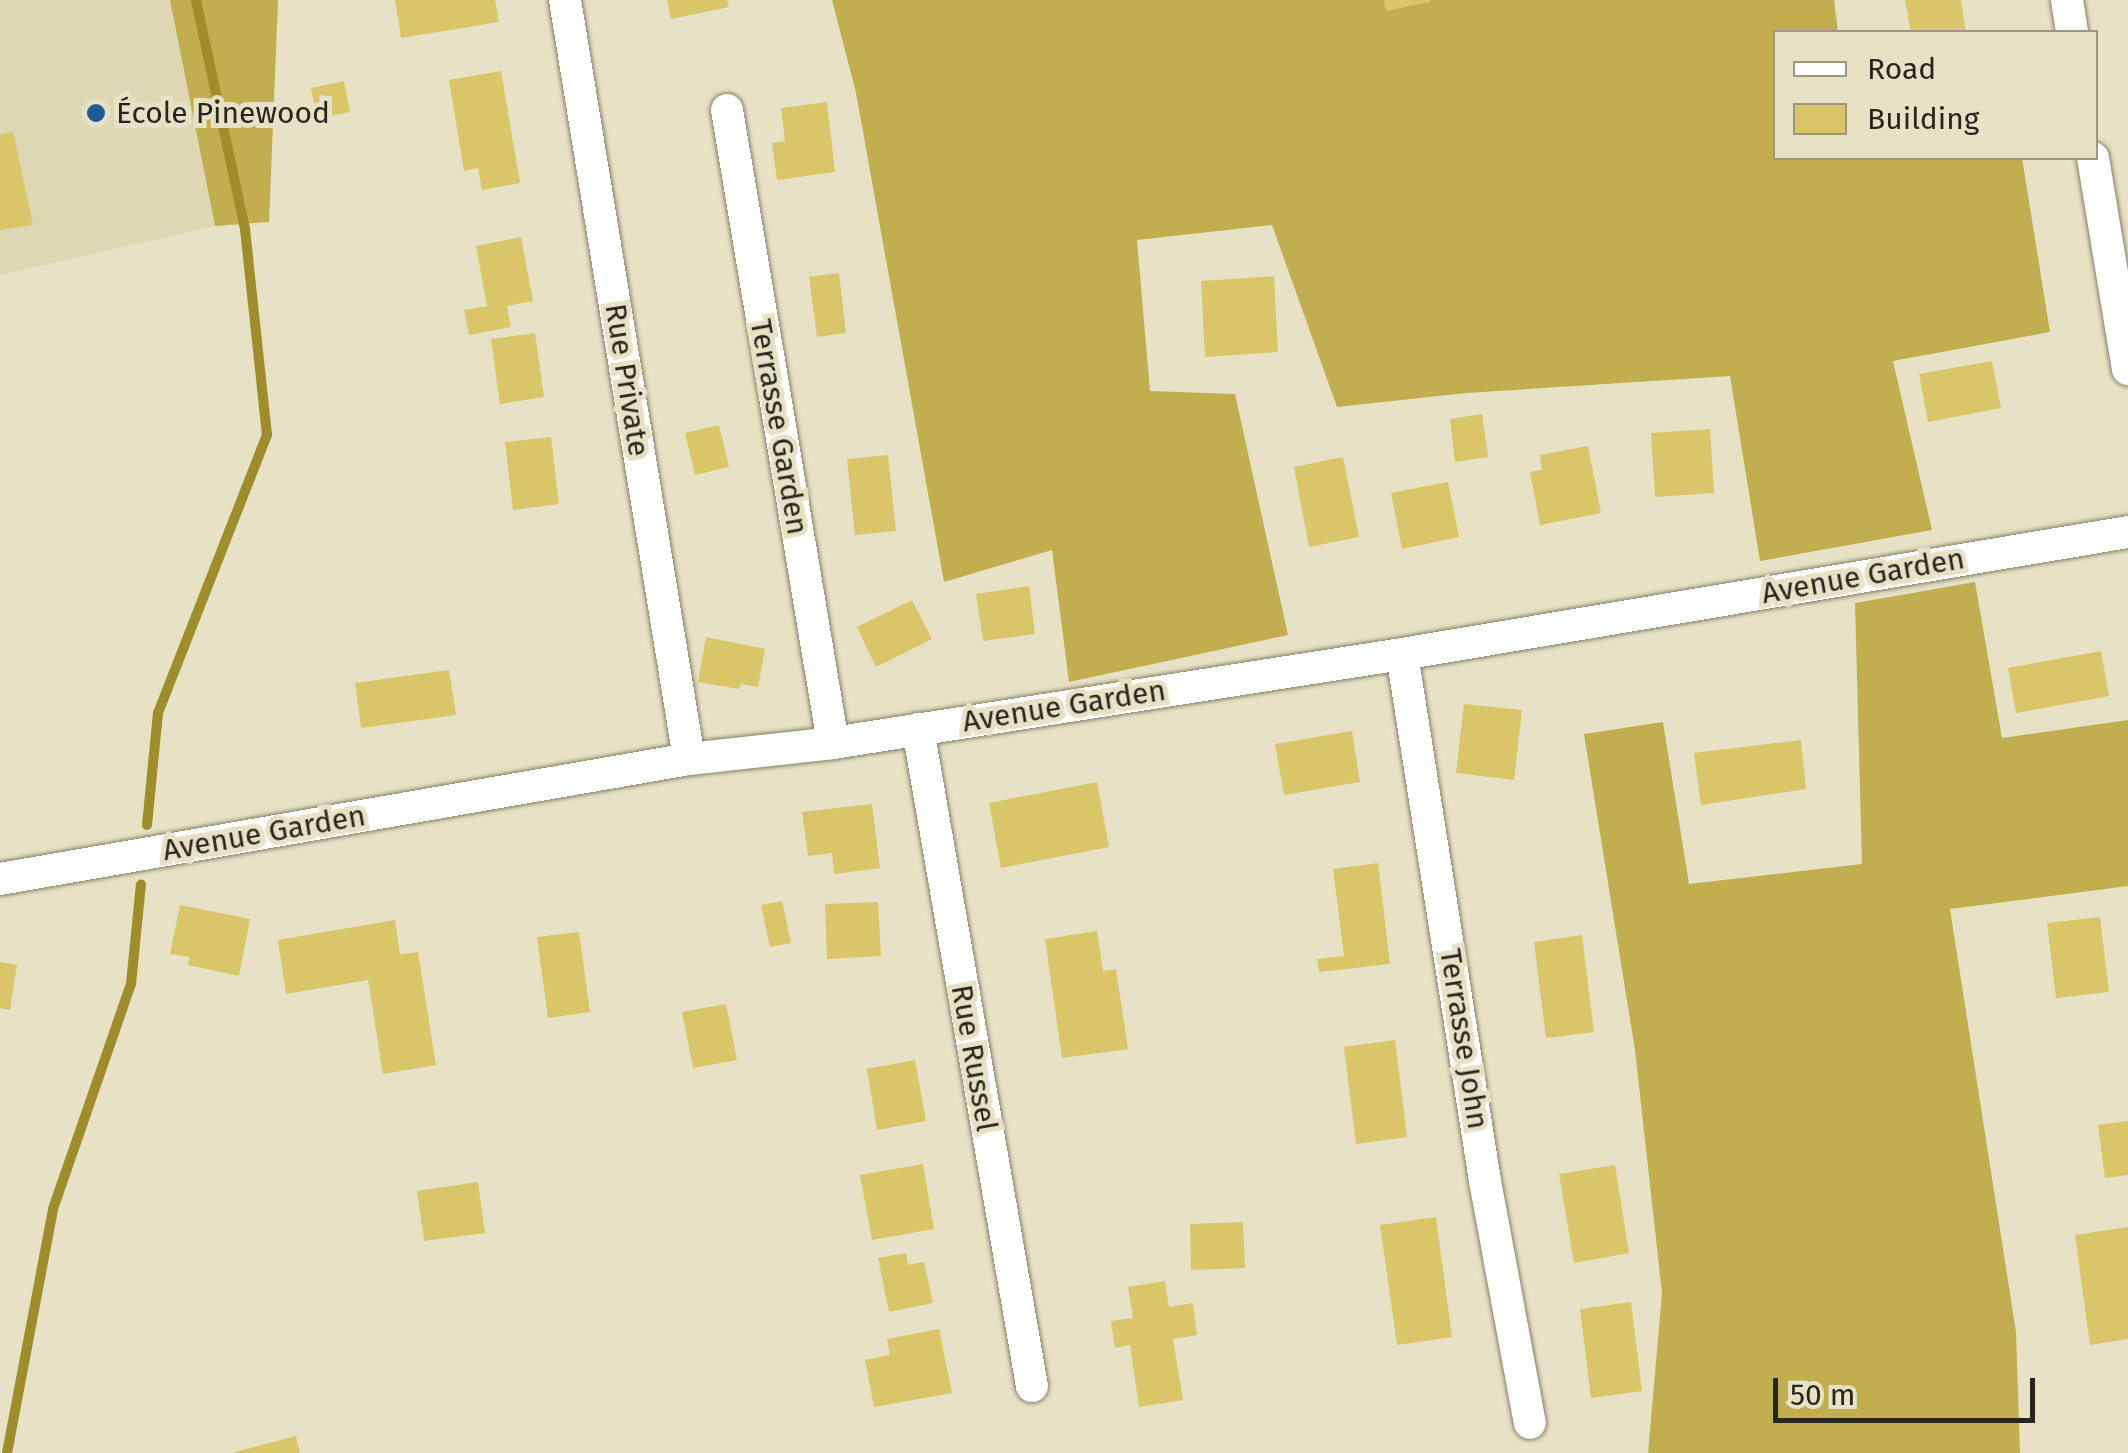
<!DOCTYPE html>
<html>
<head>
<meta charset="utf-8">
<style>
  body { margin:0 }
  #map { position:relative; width:2128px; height:1453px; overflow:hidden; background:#e7e2c5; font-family:"Fira Sans",sans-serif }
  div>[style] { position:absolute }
  .built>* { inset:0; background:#ddd7b4 }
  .forest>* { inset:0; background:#c0ae4f }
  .stream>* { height:10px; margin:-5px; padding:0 5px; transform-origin:5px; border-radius:5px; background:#9e8d2a }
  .building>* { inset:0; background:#d8c668 }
  .roads { filter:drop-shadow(0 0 2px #858167) drop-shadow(0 0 2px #858167) }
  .street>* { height:32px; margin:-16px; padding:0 16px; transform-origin:16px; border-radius:16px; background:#fff }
  .dots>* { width:28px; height:28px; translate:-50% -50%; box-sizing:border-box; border:5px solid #e7e2c5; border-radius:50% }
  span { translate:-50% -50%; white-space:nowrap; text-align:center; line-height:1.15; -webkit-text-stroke:10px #e7e2c5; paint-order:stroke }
  .poi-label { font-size:30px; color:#28261b }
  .left { translate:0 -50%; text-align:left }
  .street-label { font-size:30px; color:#28261b }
  .legend { position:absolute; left:1773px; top:30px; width:325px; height:130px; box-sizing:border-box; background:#e7e2c5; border:2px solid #9b9781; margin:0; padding:12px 18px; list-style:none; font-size:30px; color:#28261b }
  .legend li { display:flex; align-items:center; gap:20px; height:50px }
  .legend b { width:50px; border:2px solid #9b9781 }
  .scale { position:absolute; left:1773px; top:1378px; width:262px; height:45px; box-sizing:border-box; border:5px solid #28261b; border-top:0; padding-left:12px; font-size:30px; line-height:35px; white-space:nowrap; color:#28261b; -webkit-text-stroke:8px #e7e2c5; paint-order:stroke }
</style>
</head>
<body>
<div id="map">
  <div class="built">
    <div style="clip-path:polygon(0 0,170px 0,215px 226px,0 275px)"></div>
  </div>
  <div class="forest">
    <div style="clip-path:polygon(170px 0,278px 0,269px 222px,215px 226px)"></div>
    <div style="clip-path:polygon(832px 0,1834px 0,1838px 32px,1776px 32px,1776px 158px,2022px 158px,2050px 332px,1893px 361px,1932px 530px,1760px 561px,1730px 376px,1466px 393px,1337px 407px,1272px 225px,1137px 240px,1150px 391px,1235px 394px,1288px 635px,1069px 682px,1052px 550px,944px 582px,856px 93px)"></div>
    <div style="clip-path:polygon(1975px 582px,2002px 738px,2128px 720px,2128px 886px,1950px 909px,2016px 1332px,2020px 1453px,1648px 1453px,1662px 1293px,1635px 1050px,1584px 734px,1663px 722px,1689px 884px,1862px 864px,1855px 603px)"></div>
  </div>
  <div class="stream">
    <div style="left:147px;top:825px;width:113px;rotate:-84.4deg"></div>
    <div style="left:158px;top:713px;width:299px;rotate:-68.6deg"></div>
    <div style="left:267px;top:435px;width:207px;rotate:-96.1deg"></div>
    <div style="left:245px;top:229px;width:234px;rotate:-102.1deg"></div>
    <div style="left:7px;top:1453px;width:248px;rotate:-79.3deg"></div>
    <div style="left:53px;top:1209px;width:238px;rotate:-70.9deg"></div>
    <div style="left:131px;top:984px;width:100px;rotate:-84.3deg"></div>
  </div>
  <div class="building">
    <div style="clip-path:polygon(395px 0,495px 0,499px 22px,401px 38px)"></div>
    <div style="clip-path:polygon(667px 0,727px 0,729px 7px,671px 19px)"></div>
    <div style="clip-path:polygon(1384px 0,1430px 0,1430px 2px,1386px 11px)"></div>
    <div style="clip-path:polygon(1905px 0,1961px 0,1966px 32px,1911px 32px)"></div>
    <div style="clip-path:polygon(501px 71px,520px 183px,482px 190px,478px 168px,464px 171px,449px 80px)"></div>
    <div style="clip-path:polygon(344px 81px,350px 112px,317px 119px,311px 88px)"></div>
    <div style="clip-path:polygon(827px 102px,835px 172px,777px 180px,772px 143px,785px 141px,781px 108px)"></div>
    <div style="clip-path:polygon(13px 132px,33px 225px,0 230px,0 134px)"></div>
    <div style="clip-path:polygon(521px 237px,533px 301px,507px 306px,511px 327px,469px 335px,464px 310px,487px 306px,476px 246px)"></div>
    <div style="clip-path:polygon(839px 273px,846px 333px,817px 337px,809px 277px)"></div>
    <div style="clip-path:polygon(1274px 276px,1278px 352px,1205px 357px,1201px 281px)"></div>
    <div style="clip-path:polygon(535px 333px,544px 397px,500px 404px,491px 339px)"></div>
    <div style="clip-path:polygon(1992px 361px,2001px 408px,1928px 422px,1919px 374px)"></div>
    <div style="clip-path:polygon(1482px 414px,1488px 457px,1455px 462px,1450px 419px)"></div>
    <div style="clip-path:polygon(719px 425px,729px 467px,695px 475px,685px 433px)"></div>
    <div style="clip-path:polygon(1710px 429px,1714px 493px,1655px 497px,1651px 433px)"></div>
    <div style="clip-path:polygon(551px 437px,559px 504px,513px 510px,505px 442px)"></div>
    <div style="clip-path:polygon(1588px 446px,1601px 513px,1540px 525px,1530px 472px,1542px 470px,1540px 455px)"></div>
    <div style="clip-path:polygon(888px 455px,896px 531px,855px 535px,847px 459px)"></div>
    <div style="clip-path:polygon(1343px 457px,1359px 537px,1309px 547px,1294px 467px)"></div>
    <div style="clip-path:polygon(1448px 482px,1459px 537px,1402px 549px,1391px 493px)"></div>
    <div style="clip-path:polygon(1029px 586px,1035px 634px,983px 641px,976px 594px)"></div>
    <div style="clip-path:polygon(912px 600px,932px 639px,876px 667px,857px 627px)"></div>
    <div style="clip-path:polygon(706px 637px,765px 649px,758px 687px,741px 684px,739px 689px,698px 682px)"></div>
    <div style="clip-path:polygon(2101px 651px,2109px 696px,2016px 713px,2008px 668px)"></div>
    <div style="clip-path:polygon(449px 670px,456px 715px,361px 728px,355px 683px)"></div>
    <div style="clip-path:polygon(1464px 704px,1522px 710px,1514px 780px,1456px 773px)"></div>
    <div style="clip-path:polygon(1352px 731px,1360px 782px,1284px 795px,1275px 744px)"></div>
    <div style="clip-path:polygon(1801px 740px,1806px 789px,1701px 805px,1694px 753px)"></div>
    <div style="clip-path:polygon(1097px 782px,1109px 847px,1001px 868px,989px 803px)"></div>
    <div style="clip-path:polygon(872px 804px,880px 868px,834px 874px,832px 853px,808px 856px,802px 812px)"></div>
    <div style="clip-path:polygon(1378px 863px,1390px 964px,1319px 972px,1317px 959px,1344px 956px,1333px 869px)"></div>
    <div style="clip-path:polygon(782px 901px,791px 943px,770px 947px,761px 905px)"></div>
    <div style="clip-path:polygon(878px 902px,881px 956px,827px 959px,825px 904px)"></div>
    <div style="clip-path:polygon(180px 905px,250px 919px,239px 976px,188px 965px,189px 957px,170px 954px)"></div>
    <div style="clip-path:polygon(2100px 917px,2109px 992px,2056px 998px,2047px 923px)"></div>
    <div style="clip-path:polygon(395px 920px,400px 954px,418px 952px,436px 1065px,383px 1074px,368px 980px,286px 994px,278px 940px)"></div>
    <div style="clip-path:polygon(1097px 931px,1103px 971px,1116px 969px,1128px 1049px,1062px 1058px,1045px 939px)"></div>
    <div style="clip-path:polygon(579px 932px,590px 1012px,548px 1018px,537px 937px)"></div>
    <div style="clip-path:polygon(1582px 935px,1594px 1032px,1546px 1038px,1534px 942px)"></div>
    <div style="clip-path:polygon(0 962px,17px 965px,10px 1010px,0 1008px)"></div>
    <div style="clip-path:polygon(726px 1004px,737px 1060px,693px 1068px,682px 1012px)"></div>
    <div style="clip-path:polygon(1395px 1040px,1407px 1137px,1356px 1144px,1344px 1047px)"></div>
    <div style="clip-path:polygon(915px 1060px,926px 1121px,877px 1130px,867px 1069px)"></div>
    <div style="clip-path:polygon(2128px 1121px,2128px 1175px,2105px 1178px,2098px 1125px)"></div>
    <div style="clip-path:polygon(923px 1164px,934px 1229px,872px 1240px,860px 1175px)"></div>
    <div style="clip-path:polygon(1615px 1165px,1629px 1253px,1574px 1263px,1559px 1174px)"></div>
    <div style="clip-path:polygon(478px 1182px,485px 1233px,424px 1241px,417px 1191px)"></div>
    <div style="clip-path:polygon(1436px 1217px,1452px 1337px,1397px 1345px,1380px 1225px)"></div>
    <div style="clip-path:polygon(1243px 1222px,1245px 1268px,1191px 1270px,1190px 1224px)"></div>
    <div style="clip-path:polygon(2128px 1227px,2128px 1339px,2090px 1345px,2075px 1235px)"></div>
    <div style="clip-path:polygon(906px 1253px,908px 1265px,924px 1262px,933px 1303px,889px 1312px,878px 1258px)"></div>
    <div style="clip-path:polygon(1165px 1281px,1169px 1307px,1193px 1303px,1197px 1335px,1173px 1339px,1183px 1400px,1139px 1407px,1130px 1345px,1115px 1348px,1111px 1321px,1133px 1318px,1128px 1287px)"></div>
    <div style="clip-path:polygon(1631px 1302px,1642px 1391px,1591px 1398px,1580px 1309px)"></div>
    <div style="clip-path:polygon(939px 1329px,952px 1393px,874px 1407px,865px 1360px,890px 1355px,887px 1339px)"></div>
    <div style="clip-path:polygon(296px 1436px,300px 1453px,235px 1453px,235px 1452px)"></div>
  </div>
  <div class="roads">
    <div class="street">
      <div style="left:565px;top:0;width:769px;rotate:80.72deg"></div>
      <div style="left:2067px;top:0;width:32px;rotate:81deg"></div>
      <div style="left:727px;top:110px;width:642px;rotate:80.49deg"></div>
      <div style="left:2093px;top:158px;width:214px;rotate:80.6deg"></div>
      <div style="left:1402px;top:654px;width:533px;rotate:81.05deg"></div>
      <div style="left:1485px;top:1181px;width:246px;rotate:79.5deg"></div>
      <div style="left:918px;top:729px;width:667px;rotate:80.16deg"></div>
      <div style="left:0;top:879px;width:699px;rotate:-9.88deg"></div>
      <div style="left:689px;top:759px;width:145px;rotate:-6.3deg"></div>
      <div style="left:833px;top:743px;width:576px;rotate:-8.89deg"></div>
      <div style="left:1402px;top:654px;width:736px;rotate:-9.54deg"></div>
    </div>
  </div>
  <div class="dots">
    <div style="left:96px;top:113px;background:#1d5c92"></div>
  </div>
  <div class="poi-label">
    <span class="left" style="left:116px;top:113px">École Pinewood</span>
  </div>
  <div class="street-label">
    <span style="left:627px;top:380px;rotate:81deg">Rue Private</span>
    <span style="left:779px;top:427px;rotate:80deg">Terrasse Garden</span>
    <span style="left:1863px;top:576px;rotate:-10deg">Avenue Garden</span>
    <span style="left:1064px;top:706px;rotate:-9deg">Avenue Garden</span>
    <span style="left:264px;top:833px;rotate:-10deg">Avenue Garden</span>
    <span style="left:1464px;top:1039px;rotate:81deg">Terrasse John</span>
    <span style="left:974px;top:1058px;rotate:80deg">Rue Russel</span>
  </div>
  <ul class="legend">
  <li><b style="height:12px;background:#fff"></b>Road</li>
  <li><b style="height:28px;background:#d8c668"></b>Building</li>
  </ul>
  <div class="scale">50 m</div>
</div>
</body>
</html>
